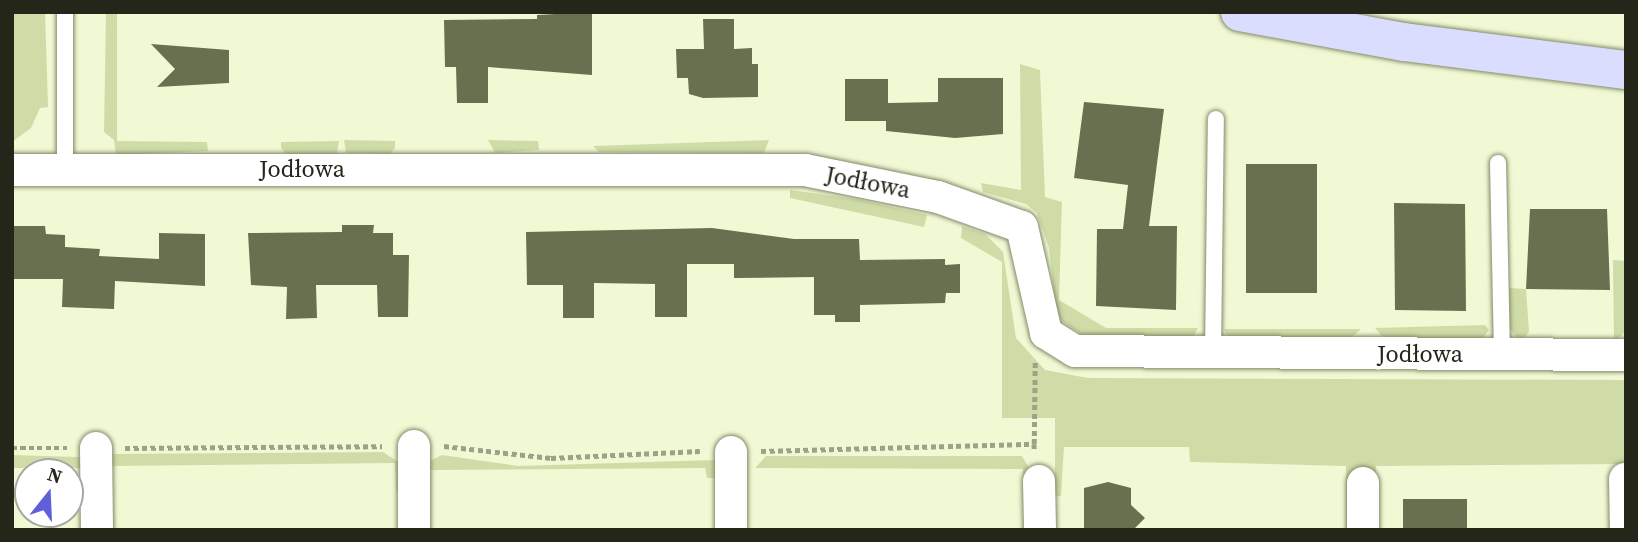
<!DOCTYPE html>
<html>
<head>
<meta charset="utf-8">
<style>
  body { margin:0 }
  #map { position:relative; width:1638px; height:542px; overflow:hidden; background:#f0f9d4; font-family:"Source Serif 4",serif }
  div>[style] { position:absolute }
  .green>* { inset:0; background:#d0dca7 }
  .building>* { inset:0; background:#697050 }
  .path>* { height:4.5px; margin-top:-2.25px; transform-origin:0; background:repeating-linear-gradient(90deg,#9ca287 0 5px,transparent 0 8.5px) }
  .roads { filter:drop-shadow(0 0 2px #838a69) drop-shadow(0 0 2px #838a69) }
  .lane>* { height:16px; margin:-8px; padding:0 8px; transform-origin:8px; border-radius:8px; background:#fff }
  .street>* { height:32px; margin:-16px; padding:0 16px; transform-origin:16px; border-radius:16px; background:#fff }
  .secondary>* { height:38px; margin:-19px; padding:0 19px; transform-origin:19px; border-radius:19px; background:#daddfe }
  span { translate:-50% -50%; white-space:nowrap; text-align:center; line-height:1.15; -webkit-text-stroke:7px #fff; paint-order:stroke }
  .street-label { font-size:24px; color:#232619 }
  .frame { position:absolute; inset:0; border:14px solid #232619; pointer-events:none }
  .north { position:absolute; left:14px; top:458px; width:70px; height:70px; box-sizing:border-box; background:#fff; border:2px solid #a7a8a3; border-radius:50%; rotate:18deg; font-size:19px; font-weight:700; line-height:28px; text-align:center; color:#232619 }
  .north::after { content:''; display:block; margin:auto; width:24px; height:32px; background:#5d60d8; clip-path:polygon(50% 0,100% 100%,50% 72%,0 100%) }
</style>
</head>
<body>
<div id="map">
  <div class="green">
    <div style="clip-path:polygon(12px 12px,45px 12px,48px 107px,40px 108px,31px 128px,12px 142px)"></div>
    <div style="clip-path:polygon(106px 12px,117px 12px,117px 141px,207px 142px,208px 151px,116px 155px,114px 140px,104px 132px)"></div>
    <div style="clip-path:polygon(1020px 64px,1040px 70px,1045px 197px,1062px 202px,1059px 300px,1106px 328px,1198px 328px,1191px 341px,1083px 335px,1057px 318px,1049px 248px,1037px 213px,1026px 204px,983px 192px,981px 183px,1021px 190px)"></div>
    <div style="clip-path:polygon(344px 140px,395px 141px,395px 148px,390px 154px,346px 153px)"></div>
    <div style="clip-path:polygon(488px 140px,538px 141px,539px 150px,495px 153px)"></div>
    <div style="clip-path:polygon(769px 140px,764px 153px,599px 152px,593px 146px)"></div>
    <div style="clip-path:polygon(339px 141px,337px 154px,286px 154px,281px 148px,281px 142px)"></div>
    <div style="clip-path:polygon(790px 190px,856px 199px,927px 215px,924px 227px,790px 198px)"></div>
    <div style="clip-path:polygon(962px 226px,985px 234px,1003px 252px,1016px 338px,1045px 370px,1088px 378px,1626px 380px,1626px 464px,1376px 466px,1377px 522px,1350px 530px,1346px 530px,1346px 466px,1190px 462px,1189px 447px,1064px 447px,1061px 496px,1055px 496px,1055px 418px,1002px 418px,1002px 262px,961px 238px)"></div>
    <div style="clip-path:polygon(1613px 260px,1626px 261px,1626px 331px,1614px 342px)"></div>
    <div style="clip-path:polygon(1509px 288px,1526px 289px,1529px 332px,1523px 339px,1518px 340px,1510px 328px)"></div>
    <div style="clip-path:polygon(1485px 325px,1489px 330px,1479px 343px,1385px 340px,1375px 328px)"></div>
    <div style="clip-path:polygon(1224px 329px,1361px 329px,1347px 342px,1230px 340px)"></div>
    <div style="clip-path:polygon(383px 452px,400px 463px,401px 490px,396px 491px,395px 463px,108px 466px,109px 454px)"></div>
    <div style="clip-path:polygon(12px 455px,78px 457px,87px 459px,89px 468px,12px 468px)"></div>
    <div style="clip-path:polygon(442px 455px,518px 466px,715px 460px,715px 478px,707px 478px,705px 468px,430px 470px,430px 488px,428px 462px)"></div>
    <div style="clip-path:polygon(766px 456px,1022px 456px,1028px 466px,1030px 524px,1023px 526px,1023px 469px,755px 468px)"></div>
  </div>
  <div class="building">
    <div style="clip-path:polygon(592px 12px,592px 75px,488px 67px,488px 103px,457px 103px,456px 67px,445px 67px,444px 20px,537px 19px,537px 15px)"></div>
    <div style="clip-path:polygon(703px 19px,734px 19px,734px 49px,752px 48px,752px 64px,758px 64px,758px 97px,703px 98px,689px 94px,688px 78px,677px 78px,676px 49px,704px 49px)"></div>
    <div style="clip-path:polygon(151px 44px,229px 50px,229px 83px,157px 87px,175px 69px)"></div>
    <div style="clip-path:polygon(938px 78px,1003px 78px,1003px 134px,955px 138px,886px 131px,886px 121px,845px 121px,845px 79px,888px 79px,888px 103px,938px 102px)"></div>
    <div style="clip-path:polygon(1084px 102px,1164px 109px,1149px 226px,1177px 226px,1176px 310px,1096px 306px,1097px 229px,1123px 229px,1128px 185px,1074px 178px)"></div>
    <div style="clip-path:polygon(1246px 164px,1317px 164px,1317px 293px,1246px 293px)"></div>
    <div style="clip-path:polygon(1394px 203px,1465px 204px,1466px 311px,1395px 310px)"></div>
    <div style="clip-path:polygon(1530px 209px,1607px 209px,1610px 290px,1526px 289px)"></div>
    <div style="clip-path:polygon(342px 225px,374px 225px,373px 233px,393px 233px,393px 255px,409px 255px,408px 317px,378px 317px,377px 285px,316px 285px,317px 318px,286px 319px,287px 287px,251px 285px,248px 233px,342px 232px)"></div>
    <div style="clip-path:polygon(12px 226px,45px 226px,46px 234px,65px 235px,65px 247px,100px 249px,99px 256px,159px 259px,159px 233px,205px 234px,205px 286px,115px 281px,114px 309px,62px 307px,63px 279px,12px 279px)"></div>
    <div style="clip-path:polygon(712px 228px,794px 239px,859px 239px,860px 260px,945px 259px,945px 265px,960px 264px,960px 293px,946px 293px,945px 303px,860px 305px,860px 322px,835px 322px,835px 315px,814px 315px,814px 277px,734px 278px,734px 264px,687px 264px,687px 317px,655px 317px,655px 284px,594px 283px,594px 318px,563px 318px,563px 285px,527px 285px,526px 232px)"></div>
    <div style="clip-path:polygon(1108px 482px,1131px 488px,1131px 505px,1145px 518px,1133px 530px,1084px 530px,1084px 488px)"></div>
    <div style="clip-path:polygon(1403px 499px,1467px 499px,1467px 528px,1403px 530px)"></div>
  </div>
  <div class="path">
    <div style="left:1034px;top:444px;width:83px;rotate:-89.3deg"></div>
    <div style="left:444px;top:446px;width:108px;rotate:6.4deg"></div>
    <div style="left:551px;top:458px;width:149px;rotate:-2.7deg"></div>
    <div style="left:12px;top:448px;width:55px"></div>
    <div style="left:125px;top:448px;width:257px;rotate:-0.4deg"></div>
    <div style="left:761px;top:451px;width:273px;rotate:-1.5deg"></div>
    <div style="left:1034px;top:444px;width:8px;rotate:83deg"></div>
  </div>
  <div class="roads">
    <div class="lane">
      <div style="left:1498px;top:163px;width:192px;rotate:88.8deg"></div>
      <div style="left:65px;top:169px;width:157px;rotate:-90deg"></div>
      <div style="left:1213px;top:354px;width:235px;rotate:-89.3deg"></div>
    </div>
    <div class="street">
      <div style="left:12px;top:170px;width:793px"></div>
      <div style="left:805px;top:170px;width:136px;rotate:11.5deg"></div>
      <div style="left:938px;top:197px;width:89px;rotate:19.7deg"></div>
      <div style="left:1022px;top:227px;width:109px;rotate:77.2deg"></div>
      <div style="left:1046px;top:333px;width:34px;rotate:32deg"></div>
      <div style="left:1075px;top:351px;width:551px;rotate:0.42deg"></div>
      <div style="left:96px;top:448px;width:82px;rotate:89.3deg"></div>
      <div style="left:1625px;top:479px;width:51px;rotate:88.9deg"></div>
      <div style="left:1039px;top:481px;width:49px;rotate:88.8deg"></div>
      <div style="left:414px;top:530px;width:84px;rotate:-90deg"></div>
      <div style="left:731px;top:530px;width:78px;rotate:-90deg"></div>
      <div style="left:1363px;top:530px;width:47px;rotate:-90deg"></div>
    </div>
    <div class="secondary">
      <div style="left:1240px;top:12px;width:167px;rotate:10.4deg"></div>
      <div style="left:1404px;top:42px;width:224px;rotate:7.2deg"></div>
    </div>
  </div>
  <div class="street-label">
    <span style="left:302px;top:169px">Jodłowa</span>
    <span style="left:868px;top:182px;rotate:11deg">Jodłowa</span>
    <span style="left:1420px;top:354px">Jodłowa</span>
  </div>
  <div class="frame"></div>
  <div class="north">N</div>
</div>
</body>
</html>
